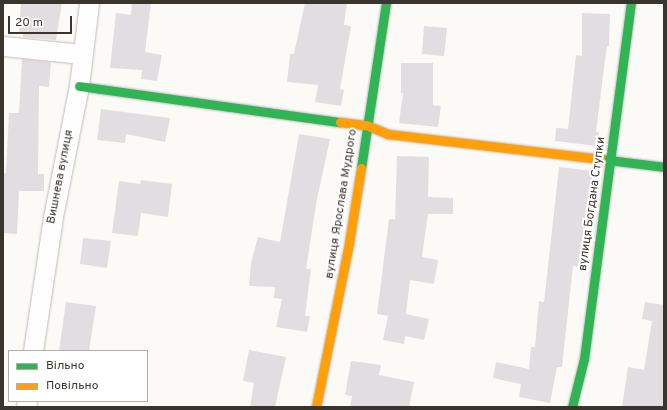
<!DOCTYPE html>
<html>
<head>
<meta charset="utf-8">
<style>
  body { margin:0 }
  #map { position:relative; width:667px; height:410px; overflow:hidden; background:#fcfaf7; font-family:Overpass,sans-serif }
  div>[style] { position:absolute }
  .building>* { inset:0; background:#e2dde0 }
  .roads { filter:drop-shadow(0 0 1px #bebcb7) drop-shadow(0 0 1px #bebcb7) }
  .street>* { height:19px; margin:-9.5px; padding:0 9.5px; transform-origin:9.5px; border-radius:9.5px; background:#fffefe }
  .fast>* { height:9px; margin:-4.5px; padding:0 4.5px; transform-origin:4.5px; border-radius:4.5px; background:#30b455 }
  .slow>* { height:9px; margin:-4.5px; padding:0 4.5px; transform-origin:4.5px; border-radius:4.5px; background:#ff9f0a }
  span { translate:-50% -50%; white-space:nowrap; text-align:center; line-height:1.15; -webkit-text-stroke:4px #fff; paint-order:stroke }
  .street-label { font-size:12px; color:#39352e }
  .frame { position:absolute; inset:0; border:4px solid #39352e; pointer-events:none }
  .legend { position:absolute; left:8px; top:350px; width:140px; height:52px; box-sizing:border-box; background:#fff; border:1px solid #b0aeab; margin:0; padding:5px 7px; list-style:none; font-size:12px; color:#39352e }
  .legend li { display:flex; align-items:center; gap:8px; height:20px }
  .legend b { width:20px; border:1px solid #b0aeab }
  .scale { position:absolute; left:8px; top:16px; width:64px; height:18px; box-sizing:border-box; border:2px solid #39352e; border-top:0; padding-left:5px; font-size:12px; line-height:14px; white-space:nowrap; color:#39352e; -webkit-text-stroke:3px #fff; paint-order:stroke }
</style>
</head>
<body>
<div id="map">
  <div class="building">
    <div style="clip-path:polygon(21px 3px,62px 3px,56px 40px,23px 37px,23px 34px,19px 34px)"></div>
    <div style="clip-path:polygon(132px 3px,151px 3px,145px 52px,162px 55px,157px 81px,141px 79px,142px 70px,110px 68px,116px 13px,131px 15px)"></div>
    <div style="clip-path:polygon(305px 3px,347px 3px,344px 25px,351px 26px,340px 89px,344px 90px,341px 106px,315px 102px,318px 85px,287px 82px,290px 54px,294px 54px)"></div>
    <div style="clip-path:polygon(582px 13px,610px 14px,609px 46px,607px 46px,603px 76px,596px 132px,599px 132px,597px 146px,555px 141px,556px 128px,568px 129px,576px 55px,582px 56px)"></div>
    <div style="clip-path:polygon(424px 26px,447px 28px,444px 56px,422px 54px)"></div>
    <div style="clip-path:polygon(22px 59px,51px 62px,49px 87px,39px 86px,38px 174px,44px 174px,44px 191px,19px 191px,17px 234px,3px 233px,3px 173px,6px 173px,9px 113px,19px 113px)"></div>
    <div style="clip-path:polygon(401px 63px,433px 63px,433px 105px,441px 106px,438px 127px,399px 123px,403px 93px,401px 93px)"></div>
    <div style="clip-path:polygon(101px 109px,170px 118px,165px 142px,126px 134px,125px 143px,97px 140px)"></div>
    <div style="clip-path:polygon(299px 134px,330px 139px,317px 199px,306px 269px,311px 269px,305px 316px,310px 316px,307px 332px,276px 327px,282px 299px,274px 298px,275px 287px,249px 286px,251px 263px,258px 237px,280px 242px)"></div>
    <div style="clip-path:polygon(397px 156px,429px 157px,428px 197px,453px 198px,453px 214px,428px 214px,422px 257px,438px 260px,434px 284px,410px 280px,406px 314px,429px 319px,424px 340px,405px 336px,404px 344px,383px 340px,388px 316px,377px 314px,389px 219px,395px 219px)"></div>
    <div style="clip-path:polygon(559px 167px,593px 171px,581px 267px,573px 266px,562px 367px,557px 367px,550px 403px,519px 397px,521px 384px,493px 378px,496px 362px,529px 369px,531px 347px,535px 347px,539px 301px,544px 302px)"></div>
    <div style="clip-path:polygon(141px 180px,172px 184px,168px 217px,141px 213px,138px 236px,112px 233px,119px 181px,140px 184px)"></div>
    <div style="clip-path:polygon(83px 238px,111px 241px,107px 268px,80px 264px)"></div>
    <div style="clip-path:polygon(66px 302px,96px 306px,89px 351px,59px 351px)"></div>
    <div style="clip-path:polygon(645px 302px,664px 305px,664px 407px,622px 407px,628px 367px,644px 370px,652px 321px,642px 319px)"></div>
    <div style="clip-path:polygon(249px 350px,286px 357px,275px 407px,250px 407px,254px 383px,243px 381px)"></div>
    <div style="clip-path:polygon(351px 361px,381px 365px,379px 375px,414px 382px,409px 407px,350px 407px,352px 396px,345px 395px)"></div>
  </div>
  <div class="roads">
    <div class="street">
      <div style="left:3px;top:46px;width:79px;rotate:5.8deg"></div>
      <div style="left:33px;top:351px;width:135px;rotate:-81.5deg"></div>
      <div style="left:53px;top:217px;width:134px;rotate:-78.8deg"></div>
      <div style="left:79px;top:86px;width:84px;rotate:-83.1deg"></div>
      <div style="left:26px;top:407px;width:6px;rotate:-81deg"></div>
    </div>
    <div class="fast">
      <div style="left:79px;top:86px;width:263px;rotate:7.9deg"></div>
      <div style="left:601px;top:159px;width:64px;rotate:7.2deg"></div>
      <div style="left:361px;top:168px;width:167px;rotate:-81.4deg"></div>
      <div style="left:572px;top:407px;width:49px;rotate:-76deg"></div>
      <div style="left:584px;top:359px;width:359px;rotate:-82.5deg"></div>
    </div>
    <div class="slow">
      <div style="left:340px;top:122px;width:26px;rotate:7deg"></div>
      <div style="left:366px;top:125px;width:24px;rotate:22deg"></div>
      <div style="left:388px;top:134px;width:214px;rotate:6.7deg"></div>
      <div style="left:316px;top:407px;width:167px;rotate:-78.6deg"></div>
      <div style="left:349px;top:243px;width:76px;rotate:-80.9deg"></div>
    </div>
  </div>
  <div class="street-label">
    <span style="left:61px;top:177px;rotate:-79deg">Вишнева вулиця</span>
    <span style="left:342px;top:204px;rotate:-81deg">вулиця Ярослава Мудрого</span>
    <span style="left:593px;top:204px;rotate:-82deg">вулиця Богдана Ступки</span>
  </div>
  <div class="frame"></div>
  <ul class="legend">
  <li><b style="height:5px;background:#30b455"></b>Вільно</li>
  <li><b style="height:5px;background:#ff9f0a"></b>Повільно</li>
  </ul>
  <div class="scale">20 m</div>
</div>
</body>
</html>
